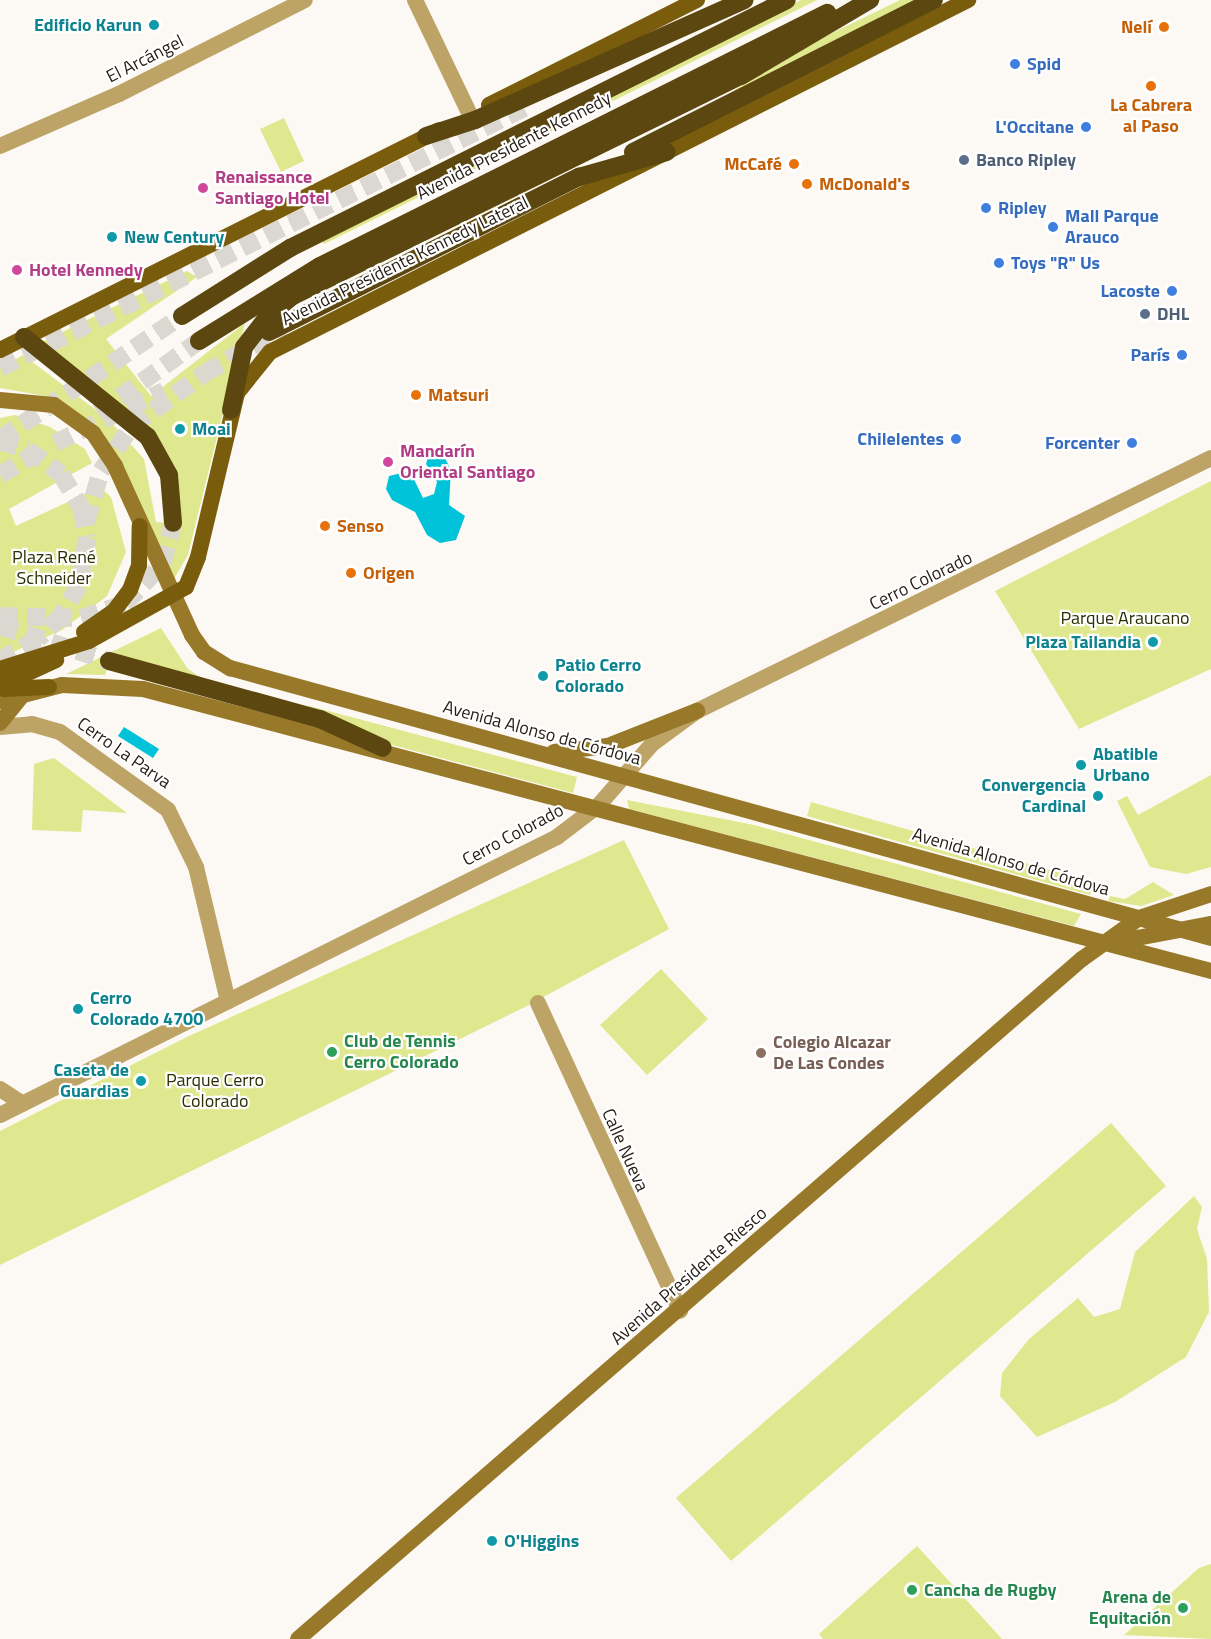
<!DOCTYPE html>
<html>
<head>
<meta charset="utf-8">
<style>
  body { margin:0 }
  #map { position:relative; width:1211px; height:1639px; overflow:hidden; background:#fcf9f4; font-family:"Titillium Web",sans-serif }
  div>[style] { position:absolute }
  .green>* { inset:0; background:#dfe88e }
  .water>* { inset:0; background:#00c2d9 }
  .motorway-tunnel>* { height:18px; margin-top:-9px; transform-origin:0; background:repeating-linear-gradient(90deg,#dbd8d2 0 18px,transparent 0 27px) }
  .minor>* { height:16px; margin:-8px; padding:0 8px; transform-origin:8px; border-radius:8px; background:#bda366 }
  .tertiary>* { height:16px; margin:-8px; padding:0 8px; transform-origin:8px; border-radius:8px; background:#bda366 }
  .secondary>* { height:16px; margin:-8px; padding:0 8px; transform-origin:8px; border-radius:8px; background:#98792a }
  .primary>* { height:16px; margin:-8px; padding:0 8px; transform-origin:8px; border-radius:8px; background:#795d0d }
  .motorway>* { height:18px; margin:-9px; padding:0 9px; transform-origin:9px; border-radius:9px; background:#5b470f }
  .dots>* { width:16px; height:16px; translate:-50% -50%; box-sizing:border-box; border:3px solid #fff; border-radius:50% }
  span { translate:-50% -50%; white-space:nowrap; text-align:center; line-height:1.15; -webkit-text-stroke:4.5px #fff; paint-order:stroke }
  .culture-label { font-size:18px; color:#0d838f; font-weight:700 }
  .right { translate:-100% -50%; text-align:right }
  .left { translate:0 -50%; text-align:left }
  .food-label { font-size:18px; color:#c56008; font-weight:700 }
  .street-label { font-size:18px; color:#231c14 }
  .shop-label { font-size:18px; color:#366cbe; font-weight:700 }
  .service-label { font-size:18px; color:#4e5e75; font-weight:700 }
  .hotel-label { font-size:18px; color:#b23c85; font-weight:700 }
  .park-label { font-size:18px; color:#2c2f02 }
  .leisure-label { font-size:18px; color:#27864d; font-weight:700 }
  .education-label { font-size:18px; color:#785e54; font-weight:700 }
</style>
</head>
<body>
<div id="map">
  <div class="green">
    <div style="clip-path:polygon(801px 0,817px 0,324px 244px,320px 239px)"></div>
    <div style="clip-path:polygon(900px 0,920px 0,732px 92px,787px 55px)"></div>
    <div style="clip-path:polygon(284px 118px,304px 161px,281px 172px,260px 129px)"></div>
    <div style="clip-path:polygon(187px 271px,197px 277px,106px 339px,151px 396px,245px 323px,188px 555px,171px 584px,103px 434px,45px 396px,0 388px,0 368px,23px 355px,108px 419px,144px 459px,156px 522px,179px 524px,176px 476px,156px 433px,40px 343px)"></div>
    <div style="clip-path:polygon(15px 415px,50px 427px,85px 449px,92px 463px,9px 509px,16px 526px,100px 487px,111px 497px,126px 552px,107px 596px,62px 630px,0 658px,0 418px)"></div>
    <div style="clip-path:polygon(1211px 481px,1211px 669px,1079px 729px,995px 591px)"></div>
    <div style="clip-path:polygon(161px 628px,188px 669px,203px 679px,111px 657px,105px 675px,66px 674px)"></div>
    <div style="clip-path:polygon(306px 705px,577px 777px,573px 793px,381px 742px)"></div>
    <div style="clip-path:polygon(54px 758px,127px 813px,83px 810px,81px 832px,32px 830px,34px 764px)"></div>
    <div style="clip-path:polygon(1211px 775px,1211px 867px,1186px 874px,1150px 867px,1117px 801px,1127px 796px,1138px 815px)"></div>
    <div style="clip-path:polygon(627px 800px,754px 825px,1081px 914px,1074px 926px,629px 809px)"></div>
    <div style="clip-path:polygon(811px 802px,1093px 882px,1090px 895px,807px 816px)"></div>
    <div style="clip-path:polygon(624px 840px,669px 929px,525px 1007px,0 1265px,0 1131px,189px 1036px)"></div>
    <div style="clip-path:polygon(1153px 882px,1174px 895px,1141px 906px,1108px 901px,1110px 896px,1125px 899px)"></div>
    <div style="clip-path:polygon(661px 969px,708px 1019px,647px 1075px,600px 1025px)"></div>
    <div style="clip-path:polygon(1111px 1123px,1166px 1186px,731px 1561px,676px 1498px)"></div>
    <div style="clip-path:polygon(1194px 1196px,1202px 1207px,1197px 1229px,1207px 1259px,1209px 1312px,1186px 1357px,1115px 1402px,1037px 1437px,1000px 1396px,1002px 1373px,1029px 1339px,1078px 1298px,1094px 1317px,1120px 1309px,1135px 1252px)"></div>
    <div style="clip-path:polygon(917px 1546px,1002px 1639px,823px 1639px,819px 1634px)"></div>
    <div style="clip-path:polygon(1211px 1564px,1211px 1639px,1124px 1635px,1199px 1568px)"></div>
  </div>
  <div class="water">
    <div style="clip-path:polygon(444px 456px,451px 470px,449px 505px,465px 516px,456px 540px,440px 543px,427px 535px,415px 512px,392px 500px,386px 489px,389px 476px,410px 471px,423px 498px,434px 494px,437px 482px,426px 464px,428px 457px)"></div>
    <div style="clip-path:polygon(124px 727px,159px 749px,153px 758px,118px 736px)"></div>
  </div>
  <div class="motorway-tunnel">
    <div style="left:0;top:368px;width:594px;rotate:-26.39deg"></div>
    <div style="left:98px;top:413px;width:124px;rotate:-35.5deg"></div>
    <div style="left:0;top:439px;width:220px;rotate:-34.1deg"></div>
    <div style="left:0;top:441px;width:29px;rotate:18deg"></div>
    <div style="left:28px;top:450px;width:41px;rotate:36deg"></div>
    <div style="left:61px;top:474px;width:41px;rotate:59deg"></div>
    <div style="left:82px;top:509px;width:29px;rotate:80deg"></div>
    <div style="left:87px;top:538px;width:48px;rotate:99.7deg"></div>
    <div style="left:79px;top:585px;width:34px;rotate:120deg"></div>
    <div style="left:62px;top:615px;width:34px;rotate:135deg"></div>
    <div style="left:38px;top:639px;width:43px;rotate:151.1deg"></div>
    <div style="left:55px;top:443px;width:121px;rotate:-25.5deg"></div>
    <div style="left:0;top:475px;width:52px;rotate:-31deg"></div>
    <div style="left:86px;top:522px;width:53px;rotate:-73.6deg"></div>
    <div style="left:101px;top:471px;width:55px;rotate:-55.4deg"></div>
    <div style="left:132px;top:426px;width:90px;rotate:-36deg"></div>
    <div style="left:205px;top:373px;width:91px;rotate:-29.7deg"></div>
    <div style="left:0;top:616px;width:81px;rotate:1.4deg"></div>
    <div style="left:81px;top:618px;width:46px;rotate:-17.7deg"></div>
    <div style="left:125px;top:604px;width:54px;rotate:-47.2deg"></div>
    <div style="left:162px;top:564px;width:42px;rotate:-75deg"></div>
    <div style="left:0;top:626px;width:114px;rotate:17.8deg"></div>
  </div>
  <div class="minor">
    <div style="left:415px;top:0;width:127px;rotate:64.4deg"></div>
    <div style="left:0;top:146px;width:130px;rotate:-23.6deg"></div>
    <div style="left:119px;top:94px;width:208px;rotate:-26.8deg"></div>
    <div style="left:0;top:727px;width:32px;rotate:-5deg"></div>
    <div style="left:32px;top:724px;width:29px;rotate:16deg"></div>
    <div style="left:60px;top:732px;width:133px;rotate:35.8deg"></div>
    <div style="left:168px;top:810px;width:64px;rotate:63.8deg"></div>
    <div style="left:196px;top:867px;width:138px;rotate:76.6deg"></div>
    <div style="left:538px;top:1003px;width:339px;rotate:65.2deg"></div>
    <div style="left:0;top:1089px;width:27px;rotate:33deg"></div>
  </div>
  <div class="tertiary">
    <div style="left:0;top:1115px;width:623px;rotate:-26.52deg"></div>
    <div style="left:557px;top:837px;width:51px;rotate:-37.1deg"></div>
    <div style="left:598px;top:806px;width:82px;rotate:-48.9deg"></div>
    <div style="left:652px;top:744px;width:56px;rotate:-36.3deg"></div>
    <div style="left:697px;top:711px;width:573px;rotate:-26.21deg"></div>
  </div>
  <div class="secondary">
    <div style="left:0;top:400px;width:54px;rotate:5.3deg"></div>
    <div style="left:54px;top:405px;width:48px;rotate:35.7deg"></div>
    <div style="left:93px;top:433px;width:40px;rotate:56deg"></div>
    <div style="left:115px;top:466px;width:186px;rotate:65.5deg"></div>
    <div style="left:192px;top:635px;width:21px;rotate:55deg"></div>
    <div style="left:204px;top:652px;width:31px;rotate:32deg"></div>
    <div style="left:230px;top:668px;width:1017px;rotate:15.39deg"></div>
    <div style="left:0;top:701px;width:64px;rotate:-14.5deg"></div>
    <div style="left:62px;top:685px;width:81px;rotate:2.8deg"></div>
    <div style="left:143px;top:689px;width:1105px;rotate:14.79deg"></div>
    <div style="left:0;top:723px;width:35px;rotate:-51deg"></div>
    <div style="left:554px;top:752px;width:54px;rotate:-6.3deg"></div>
    <div style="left:608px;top:746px;width:96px;rotate:-21.5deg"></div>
    <div style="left:1121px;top:941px;width:92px;rotate:-10.7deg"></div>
    <div style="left:298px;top:1639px;width:1038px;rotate:-40.94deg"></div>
    <div style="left:1082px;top:959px;width:70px;rotate:-35.7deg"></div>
    <div style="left:1139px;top:918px;width:76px;rotate:-18.4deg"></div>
  </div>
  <div class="primary">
    <div style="left:489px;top:105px;width:233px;rotate:-26.8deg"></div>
    <div style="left:0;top:350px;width:491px;rotate:-26.6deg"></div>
    <div style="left:84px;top:632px;width:37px;rotate:-35deg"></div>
    <div style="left:114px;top:611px;width:26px;rotate:-53deg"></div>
    <div style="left:130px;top:590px;width:27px;rotate:-70deg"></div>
    <div style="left:139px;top:565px;width:39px;rotate:-89deg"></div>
    <div style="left:0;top:669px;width:93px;rotate:-17.5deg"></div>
    <div style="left:89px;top:641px;width:111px;rotate:-29.1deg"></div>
    <div style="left:186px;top:587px;width:32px;rotate:-68deg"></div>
    <div style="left:198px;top:557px;width:169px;rotate:-76.6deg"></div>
    <div style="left:237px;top:393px;width:53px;rotate:-51.2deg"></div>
    <div style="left:270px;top:352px;width:782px;rotate:-26.76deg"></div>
    <div style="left:0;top:686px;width:62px;rotate:-24.9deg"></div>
    <div style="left:4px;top:689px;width:45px;rotate:-2.5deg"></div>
  </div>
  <div class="motorway">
    <div style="left:426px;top:136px;width:52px;rotate:-18.1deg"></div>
    <div style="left:475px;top:120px;width:295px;rotate:-24deg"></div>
    <div style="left:633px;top:152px;width:337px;rotate:-26.8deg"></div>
    <div style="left:182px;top:316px;width:128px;rotate:-32.2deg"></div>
    <div style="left:290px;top:248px;width:555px;rotate:-26.52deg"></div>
    <div style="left:269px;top:332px;width:347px;rotate:-26.6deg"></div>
    <div style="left:579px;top:177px;width:91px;rotate:-15.9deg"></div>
    <div style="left:24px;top:337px;width:159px;rotate:38.9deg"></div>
    <div style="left:148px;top:437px;width:43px;rotate:61.1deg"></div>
    <div style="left:169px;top:475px;width:48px;rotate:85.2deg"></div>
    <div style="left:199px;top:341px;width:142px;rotate:-31.8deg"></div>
    <div style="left:320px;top:266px;width:567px;rotate:-26.52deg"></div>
    <div style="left:231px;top:410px;width:64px;rotate:-78.3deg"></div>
    <div style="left:244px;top:347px;width:39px;rotate:-52deg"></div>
    <div style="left:268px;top:316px;width:32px;rotate:-39deg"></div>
    <div style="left:293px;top:296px;width:499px;rotate:-26.2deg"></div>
    <div style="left:741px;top:76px;width:150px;rotate:-30.5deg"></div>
    <div style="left:109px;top:661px;width:219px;rotate:15.4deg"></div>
    <div style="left:320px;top:719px;width:69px;rotate:24.7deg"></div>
  </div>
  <div class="dots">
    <div style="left:154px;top:25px;background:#0f9aa8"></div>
    <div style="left:1164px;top:27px;background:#e8710a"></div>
    <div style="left:1015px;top:64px;background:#3f7fe0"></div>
    <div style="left:1151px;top:86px;background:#e8710a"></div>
    <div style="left:1086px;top:127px;background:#3f7fe0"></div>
    <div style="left:964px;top:160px;background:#5c6f8a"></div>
    <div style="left:794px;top:164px;background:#e8710a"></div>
    <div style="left:807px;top:184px;background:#e8710a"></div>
    <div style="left:203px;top:188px;background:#d1479c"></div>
    <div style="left:986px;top:208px;background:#3f7fe0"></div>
    <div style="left:1053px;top:227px;background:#3f7fe0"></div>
    <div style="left:112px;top:237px;background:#0f9aa8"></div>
    <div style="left:999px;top:263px;background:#3f7fe0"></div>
    <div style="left:17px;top:270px;background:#d1479c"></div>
    <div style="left:1172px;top:291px;background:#3f7fe0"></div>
    <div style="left:1145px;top:314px;background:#5c6f8a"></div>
    <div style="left:1182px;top:355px;background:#3f7fe0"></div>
    <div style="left:416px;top:395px;background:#e8710a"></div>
    <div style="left:180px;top:429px;background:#0f9aa8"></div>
    <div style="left:956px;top:439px;background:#3f7fe0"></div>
    <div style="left:1132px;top:443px;background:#3f7fe0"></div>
    <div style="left:388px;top:462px;background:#d1479c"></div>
    <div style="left:325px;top:526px;background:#e8710a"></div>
    <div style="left:351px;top:573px;background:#e8710a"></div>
    <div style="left:1153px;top:642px;background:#0f9aa8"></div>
    <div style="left:543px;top:676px;background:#0f9aa8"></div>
    <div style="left:1081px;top:765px;background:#0f9aa8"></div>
    <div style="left:1098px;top:796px;background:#0f9aa8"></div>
    <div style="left:78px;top:1009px;background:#0f9aa8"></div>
    <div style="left:332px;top:1052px;background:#2e9e5b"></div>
    <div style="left:761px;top:1053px;background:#8d6e63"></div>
    <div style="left:141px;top:1081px;background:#0f9aa8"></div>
    <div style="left:492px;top:1541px;background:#0f9aa8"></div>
    <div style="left:912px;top:1590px;background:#2e9e5b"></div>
    <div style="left:1183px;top:1608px;background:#2e9e5b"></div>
  </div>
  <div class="culture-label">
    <span class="right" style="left:142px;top:25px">Edificio Karun</span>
    <span class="left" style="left:124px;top:237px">New Century</span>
    <span class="left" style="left:192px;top:429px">Moai</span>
    <span class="right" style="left:1141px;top:642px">Plaza Tailandia</span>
    <span class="left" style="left:555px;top:676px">Patio Cerro<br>Colorado</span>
    <span class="left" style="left:1093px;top:765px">Abatible<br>Urbano</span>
    <span class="right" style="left:1086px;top:796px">Convergencia<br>Cardinal</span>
    <span class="left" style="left:90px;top:1009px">Cerro<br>Colorado 4700</span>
    <span class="right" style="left:129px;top:1081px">Caseta de<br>Guardias</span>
    <span class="left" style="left:504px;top:1541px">O'Higgins</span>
  </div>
  <div class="food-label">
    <span class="right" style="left:1152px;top:27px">Nelí</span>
    <span style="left:1151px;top:116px">La Cabrera<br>al Paso</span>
    <span class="right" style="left:782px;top:164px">McCafé</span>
    <span class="left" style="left:819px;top:184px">McDonald's</span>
    <span class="left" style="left:428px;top:395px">Matsuri</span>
    <span class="left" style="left:337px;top:526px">Senso</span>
    <span class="left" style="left:363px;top:573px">Origen</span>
  </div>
  <div class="street-label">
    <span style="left:145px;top:59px;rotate:-27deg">El Arcángel</span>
    <span style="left:514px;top:146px;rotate:-27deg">Avenida Presidente Kennedy</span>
    <span style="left:405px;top:261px;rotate:-26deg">Avenida Presidente Kennedy Lateral</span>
    <span style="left:921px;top:581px;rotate:-26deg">Cerro Colorado</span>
    <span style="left:542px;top:733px;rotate:15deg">Avenida Alonso de Córdova</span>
    <span style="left:124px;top:753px;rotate:35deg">Cerro La Parva</span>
    <span style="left:513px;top:835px;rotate:-28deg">Cerro Colorado</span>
    <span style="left:1011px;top:862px;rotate:16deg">Avenida Alonso de Córdova</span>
    <span style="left:625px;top:1150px;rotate:66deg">Calle Nueva</span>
    <span style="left:689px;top:1276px;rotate:-41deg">Avenida Presidente Riesco</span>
  </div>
  <div class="shop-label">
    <span class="left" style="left:1027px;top:64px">Spid</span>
    <span class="right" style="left:1074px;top:127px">L'Occitane</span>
    <span class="left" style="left:998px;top:208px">Ripley</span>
    <span class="left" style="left:1065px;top:227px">Mall Parque<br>Arauco</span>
    <span class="left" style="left:1011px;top:263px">Toys "R" Us</span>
    <span class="right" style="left:1160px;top:291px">Lacoste</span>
    <span class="right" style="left:1170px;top:355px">París</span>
    <span class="right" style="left:944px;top:439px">Chilelentes</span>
    <span class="right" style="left:1120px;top:443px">Forcenter</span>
  </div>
  <div class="service-label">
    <span class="left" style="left:976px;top:160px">Banco Ripley</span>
    <span class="left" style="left:1157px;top:314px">DHL</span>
  </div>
  <div class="hotel-label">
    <span class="left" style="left:215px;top:188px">Renaissance<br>Santiago Hotel</span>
    <span class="left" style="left:29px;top:270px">Hotel Kennedy</span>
    <span class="left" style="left:400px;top:462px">Mandarín<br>Oriental Santiago</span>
  </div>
  <div class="park-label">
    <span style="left:54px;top:568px">Plaza René<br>Schneider</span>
    <span style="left:1125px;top:618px">Parque Araucano</span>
    <span style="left:215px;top:1091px">Parque Cerro<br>Colorado</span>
  </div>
  <div class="leisure-label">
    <span class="left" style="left:344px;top:1052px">Club de Tennis<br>Cerro Colorado</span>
    <span class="left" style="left:924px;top:1590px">Cancha de Rugby</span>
    <span class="right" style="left:1171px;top:1608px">Arena de<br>Equitación</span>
  </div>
  <div class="education-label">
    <span class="left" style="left:773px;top:1053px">Colegio Alcazar<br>De Las Condes</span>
  </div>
</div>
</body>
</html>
